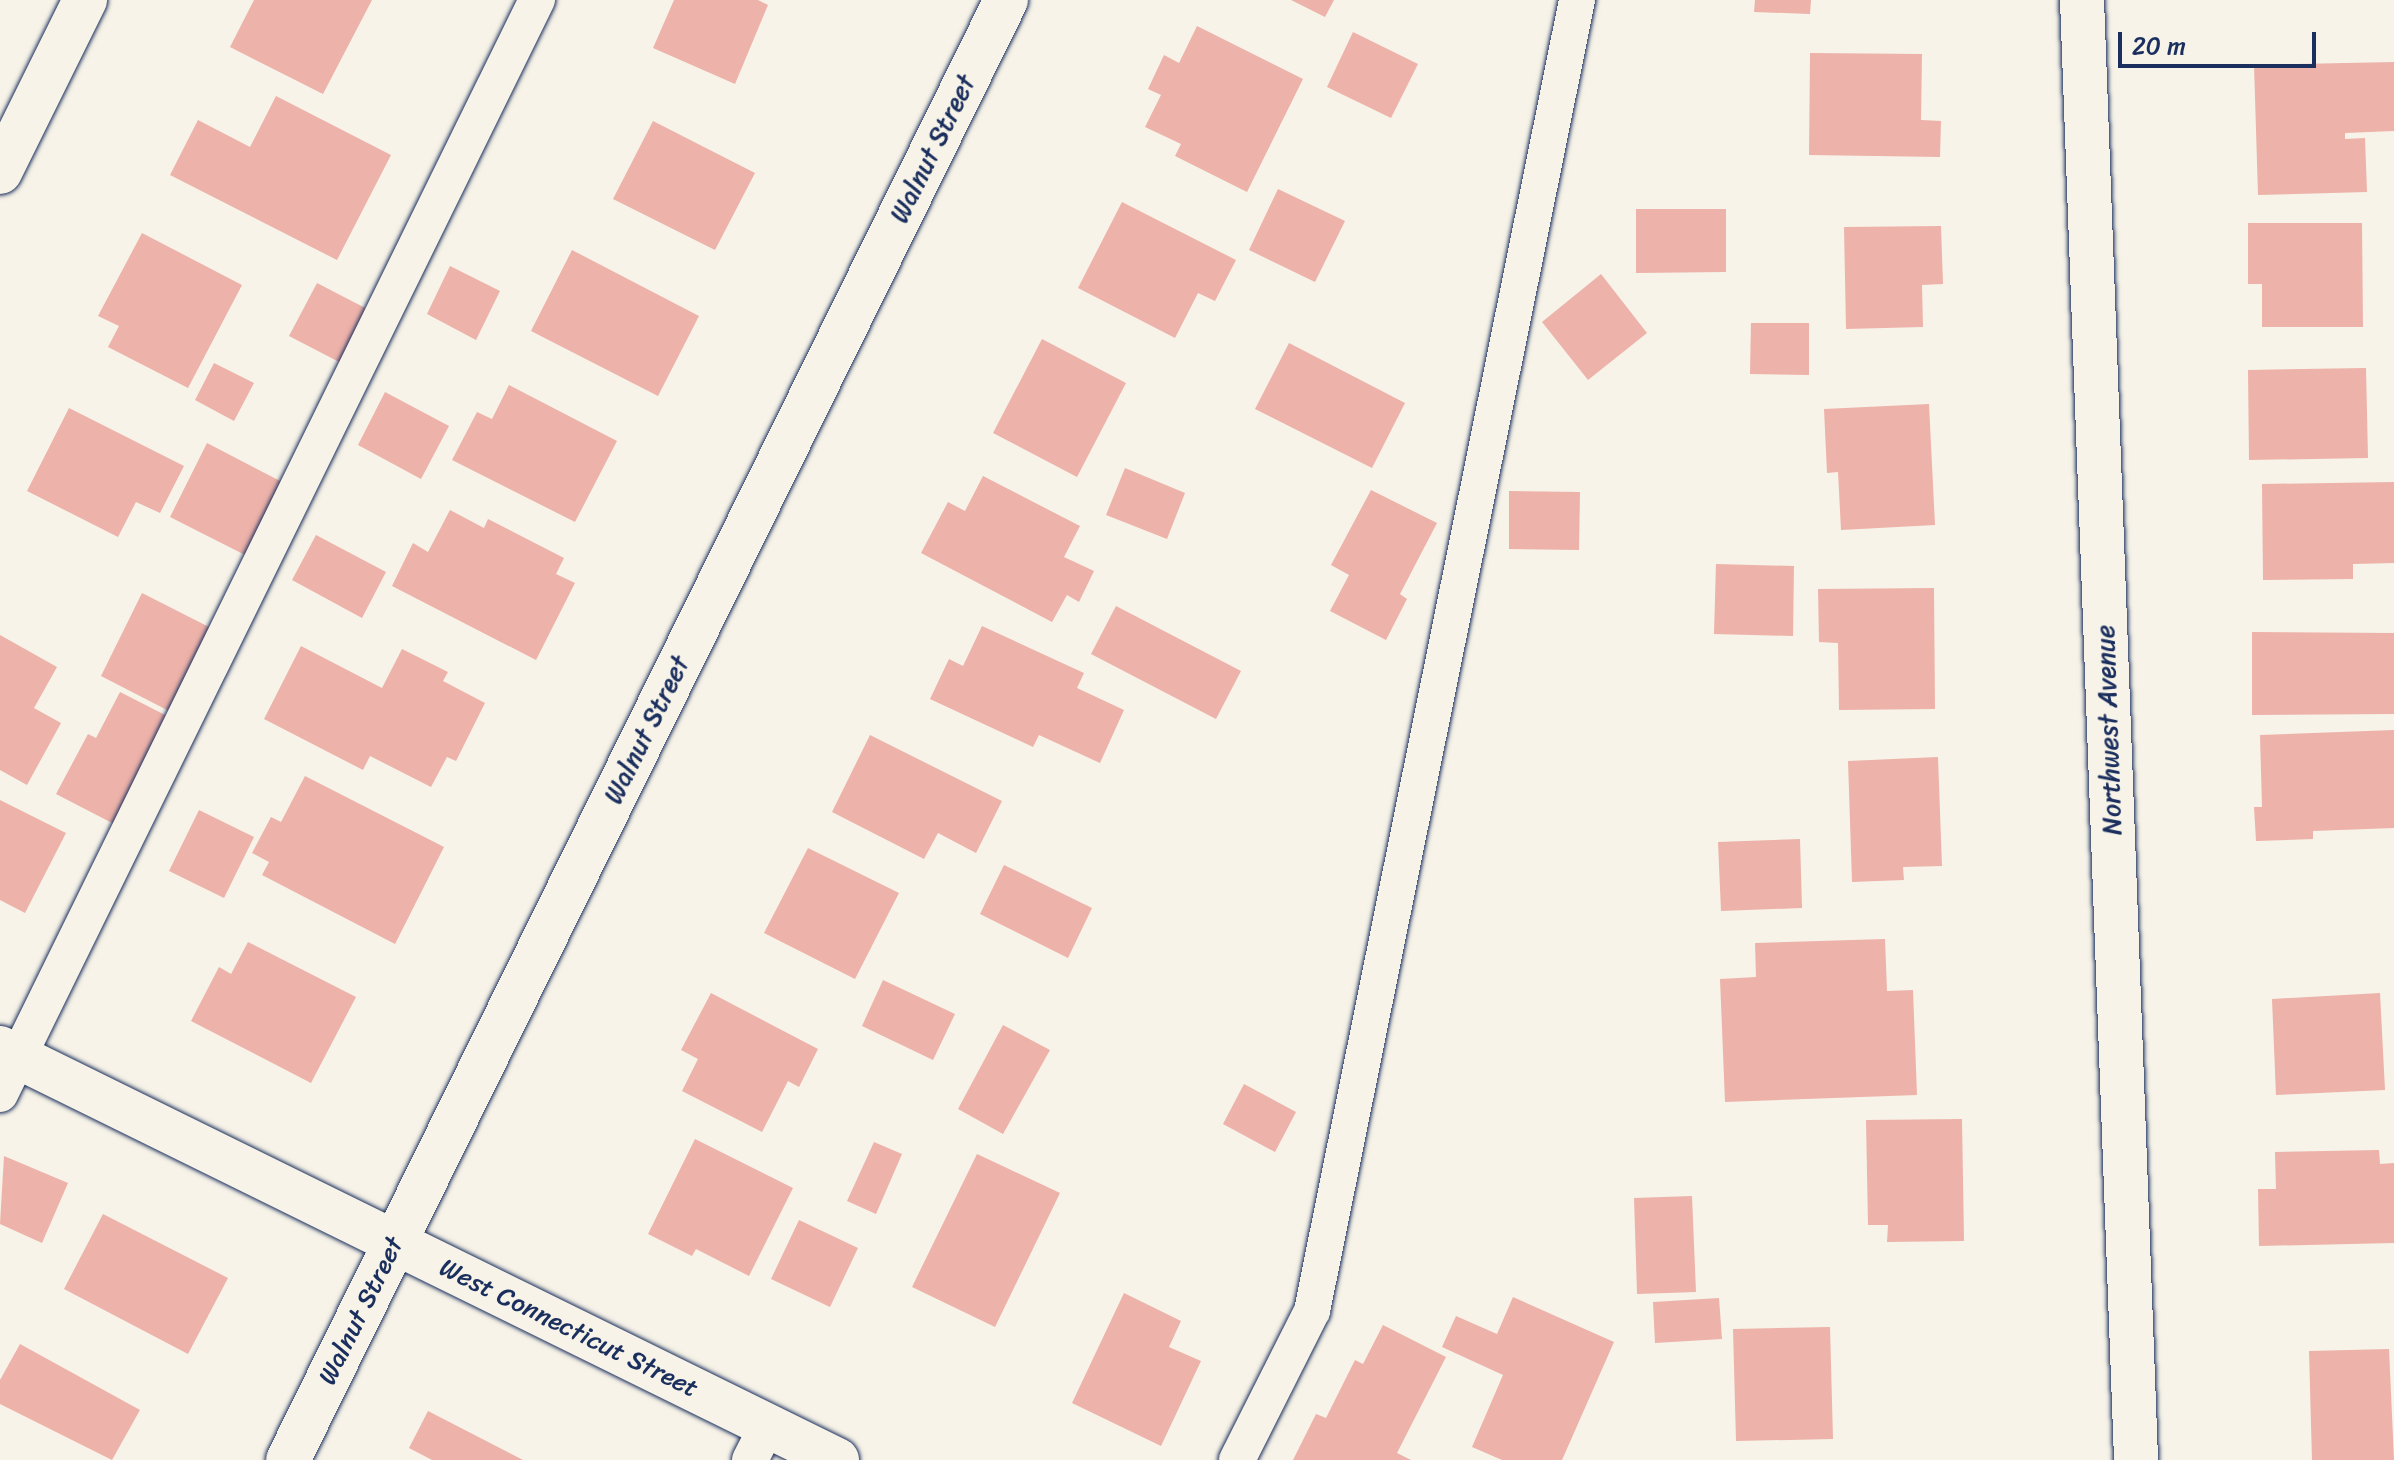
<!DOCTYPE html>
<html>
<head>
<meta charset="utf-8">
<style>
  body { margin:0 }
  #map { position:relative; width:2394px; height:1460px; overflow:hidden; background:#f7f3e8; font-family:Sriracha,sans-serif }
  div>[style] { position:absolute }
  .building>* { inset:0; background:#edb2a9 }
  .roads { filter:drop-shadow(0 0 2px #1b2f5e) drop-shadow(0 0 2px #1b2f5e) }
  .lane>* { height:36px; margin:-18px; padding:0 18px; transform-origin:18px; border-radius:18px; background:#f7f3e8 }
  .street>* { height:44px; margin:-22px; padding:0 22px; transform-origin:22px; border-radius:22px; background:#f7f3e8 }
  .secondary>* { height:44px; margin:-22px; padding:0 22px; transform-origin:22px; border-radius:22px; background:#f7f3e8 }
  span { translate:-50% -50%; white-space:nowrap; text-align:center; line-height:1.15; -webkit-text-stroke:8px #f7f3e8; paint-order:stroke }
  .street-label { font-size:26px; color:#1b2f5e }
  .scale { position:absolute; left:2118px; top:32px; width:198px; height:36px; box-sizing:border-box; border:4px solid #1b2f5e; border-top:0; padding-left:10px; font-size:24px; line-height:28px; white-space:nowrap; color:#1b2f5e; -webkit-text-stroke:6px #f7f3e8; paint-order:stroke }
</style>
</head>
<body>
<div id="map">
  <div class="building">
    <div style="clip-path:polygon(254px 0,372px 0,323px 94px,230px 47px)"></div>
    <div style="clip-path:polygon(674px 0,758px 0,768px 5px,735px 84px,653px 48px)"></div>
    <div style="clip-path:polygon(1291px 0,1334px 0,1325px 17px)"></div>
    <div style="clip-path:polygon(1755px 0,1811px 0,1810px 14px,1754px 12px)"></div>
    <div style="clip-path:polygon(1197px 26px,1303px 79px,1247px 192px,1175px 156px,1181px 144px,1145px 127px,1161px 95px,1148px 89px,1164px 55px,1179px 63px)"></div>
    <div style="clip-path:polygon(1353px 32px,1418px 64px,1391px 118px,1327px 87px)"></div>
    <div style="clip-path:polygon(1810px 53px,1922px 54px,1921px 120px,1941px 121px,1940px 157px,1809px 155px)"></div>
    <div style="clip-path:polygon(2394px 62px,2394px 131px,2345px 133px,2345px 139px,2365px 138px,2367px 192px,2258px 195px,2254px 65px)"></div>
    <div style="clip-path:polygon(276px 96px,391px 155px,337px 260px,170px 175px,198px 120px,250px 147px)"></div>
    <div style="clip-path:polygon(653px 121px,755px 173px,715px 250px,613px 199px)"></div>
    <div style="clip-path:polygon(1278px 189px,1345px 221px,1315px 282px,1249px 250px)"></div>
    <div style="clip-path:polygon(1122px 202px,1236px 260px,1215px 301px,1198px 293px,1175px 338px,1078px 288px)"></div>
    <div style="clip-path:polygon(1636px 209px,1726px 209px,1726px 272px,1636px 273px)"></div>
    <div style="clip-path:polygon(2248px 223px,2362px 223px,2363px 327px,2262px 327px,2262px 284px,2248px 284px)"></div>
    <div style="clip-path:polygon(1941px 226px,1943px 284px,1922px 285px,1923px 327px,1846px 329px,1844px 227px)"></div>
    <div style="clip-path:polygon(142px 233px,242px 285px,188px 388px,108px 347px,119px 326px,98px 316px)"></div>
    <div style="clip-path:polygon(572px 250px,699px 316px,658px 396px,531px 331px)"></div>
    <div style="clip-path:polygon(450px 266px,500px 291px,476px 340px,427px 314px)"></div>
    <div style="clip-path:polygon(1601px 274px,1647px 333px,1588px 380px,1542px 322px)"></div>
    <div style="clip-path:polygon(317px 283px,371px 311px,343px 364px,289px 336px)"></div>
    <div style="clip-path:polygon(1751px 323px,1809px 323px,1809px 375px,1750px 374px)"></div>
    <div style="clip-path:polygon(1042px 339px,1126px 383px,1077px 477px,993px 433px)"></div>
    <div style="clip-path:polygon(1289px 343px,1405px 403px,1372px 468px,1255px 409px)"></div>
    <div style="clip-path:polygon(214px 363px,254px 383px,234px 421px,195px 400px)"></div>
    <div style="clip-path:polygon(2366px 368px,2368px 458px,2249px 460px,2248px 370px)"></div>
    <div style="clip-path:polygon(509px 385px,617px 441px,575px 522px,452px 460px,477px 412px,492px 419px)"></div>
    <div style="clip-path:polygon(385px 392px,449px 426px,421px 479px,358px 445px)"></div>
    <div style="clip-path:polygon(1929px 404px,1935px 525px,1841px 530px,1838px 472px,1827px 473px,1824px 409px)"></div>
    <div style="clip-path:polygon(69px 408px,184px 466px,160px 513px,136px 502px,118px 537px,27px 491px)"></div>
    <div style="clip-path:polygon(207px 443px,284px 483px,247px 556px,170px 517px)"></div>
    <div style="clip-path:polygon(1125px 468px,1185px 493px,1167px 539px,1106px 515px)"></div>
    <div style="clip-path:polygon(983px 476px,1080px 526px,1064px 557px,1094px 571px,1079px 602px,1067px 595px,1052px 622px,921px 553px,948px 502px,965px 511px)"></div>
    <div style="clip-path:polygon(2394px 482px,2394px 563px,2353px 564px,2353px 579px,2263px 580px,2262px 484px)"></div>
    <div style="clip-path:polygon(1371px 490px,1437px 523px,1400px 594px,1407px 599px,1386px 640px,1330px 611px,1349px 575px,1331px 565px)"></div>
    <div style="clip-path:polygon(1509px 491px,1580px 492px,1579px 550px,1509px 549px)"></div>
    <div style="clip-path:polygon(450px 510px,484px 528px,488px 519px,564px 558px,556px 574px,575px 583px,536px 660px,392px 586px,413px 543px,428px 552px)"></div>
    <div style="clip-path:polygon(316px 535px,386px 572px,362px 618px,292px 580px)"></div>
    <div style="clip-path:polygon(1716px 564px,1794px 566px,1793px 636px,1714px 634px)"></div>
    <div style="clip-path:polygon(1934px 588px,1935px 709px,1839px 710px,1838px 643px,1819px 642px,1818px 589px)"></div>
    <div style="clip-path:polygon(142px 593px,211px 628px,169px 711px,101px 676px)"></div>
    <div style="clip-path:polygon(1116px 606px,1241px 671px,1216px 719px,1091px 654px)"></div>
    <div style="clip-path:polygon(982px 626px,1084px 673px,1077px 688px,1124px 710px,1100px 763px,1039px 735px,1033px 747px,930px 699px,949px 659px,963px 666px)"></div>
    <div style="clip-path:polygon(2252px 632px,2394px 633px,2394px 714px,2252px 715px)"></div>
    <div style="clip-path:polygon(0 635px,57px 667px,34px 708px,61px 723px,27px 785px,0 770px)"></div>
    <div style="clip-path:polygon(301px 646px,382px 688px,402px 649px,448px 672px,443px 681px,485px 703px,456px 761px,447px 757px,431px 787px,370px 756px,363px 770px,264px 719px)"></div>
    <div style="clip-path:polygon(120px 692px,169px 717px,114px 824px,56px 794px,88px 734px,96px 738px)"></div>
    <div style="clip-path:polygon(2394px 730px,2394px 828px,2313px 831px,2313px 839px,2256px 841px,2254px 807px,2262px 807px,2260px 735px)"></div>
    <div style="clip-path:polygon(870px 735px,1002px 801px,976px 853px,938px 833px,924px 859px,832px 812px)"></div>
    <div style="clip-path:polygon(1938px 757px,1942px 866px,1903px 867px,1904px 880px,1852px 882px,1848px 761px)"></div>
    <div style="clip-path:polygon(305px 776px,444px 847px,395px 944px,262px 875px,269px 862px,252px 853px,271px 817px,281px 822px)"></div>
    <div style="clip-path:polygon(0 800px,66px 833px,25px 913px,0 900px)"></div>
    <div style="clip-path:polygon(199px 810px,254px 837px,224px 898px,169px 871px)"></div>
    <div style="clip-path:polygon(1800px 839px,1802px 908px,1721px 911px,1718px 842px)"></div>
    <div style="clip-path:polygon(808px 848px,899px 893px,855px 979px,764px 933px)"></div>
    <div style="clip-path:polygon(1004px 865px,1092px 908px,1068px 958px,980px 914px)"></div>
    <div style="clip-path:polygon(1885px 939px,1887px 991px,1913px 990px,1917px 1095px,1725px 1102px,1720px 979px,1756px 977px,1755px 943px)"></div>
    <div style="clip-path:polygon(248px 942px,356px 997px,311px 1083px,191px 1021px,219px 967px,231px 974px)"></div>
    <div style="clip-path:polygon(883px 980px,955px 1014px,933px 1060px,862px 1026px)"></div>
    <div style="clip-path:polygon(711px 993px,818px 1049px,799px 1087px,788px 1081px,762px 1132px,682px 1091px,698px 1059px,681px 1050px)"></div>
    <div style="clip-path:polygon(2380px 993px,2385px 1090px,2276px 1095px,2272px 999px)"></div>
    <div style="clip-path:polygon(1003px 1025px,1050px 1050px,1003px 1134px,958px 1109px)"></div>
    <div style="clip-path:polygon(1244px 1084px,1296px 1112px,1275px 1152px,1223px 1124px)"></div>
    <div style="clip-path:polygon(1962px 1119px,1964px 1241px,1887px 1242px,1888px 1225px,1868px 1225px,1866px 1120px)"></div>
    <div style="clip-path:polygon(695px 1139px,793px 1188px,749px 1276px,696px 1249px,692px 1256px,648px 1234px)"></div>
    <div style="clip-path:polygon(874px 1142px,902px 1154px,876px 1214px,847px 1201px)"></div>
    <div style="clip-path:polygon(2379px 1150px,2380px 1164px,2394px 1163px,2394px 1243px,2259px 1246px,2258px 1189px,2276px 1189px,2275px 1152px)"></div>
    <div style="clip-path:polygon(977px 1154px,1060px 1193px,995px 1327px,912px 1287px)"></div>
    <div style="clip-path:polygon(4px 1156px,68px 1183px,42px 1243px,0 1224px)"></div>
    <div style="clip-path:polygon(1692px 1196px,1696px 1292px,1637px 1294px,1634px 1198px)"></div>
    <div style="clip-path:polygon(103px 1214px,228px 1278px,188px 1354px,64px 1289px)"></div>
    <div style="clip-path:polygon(799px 1220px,858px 1248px,830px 1307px,771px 1279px)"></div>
    <div style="clip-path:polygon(1124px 1293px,1181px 1321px,1169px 1347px,1201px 1361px,1161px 1446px,1072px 1403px)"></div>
    <div style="clip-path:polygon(1513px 1297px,1614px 1342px,1562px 1460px,1502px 1460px,1472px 1447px,1503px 1375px,1442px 1347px,1456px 1316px,1497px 1334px)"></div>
    <div style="clip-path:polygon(1719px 1298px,1722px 1339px,1655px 1343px,1653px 1302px)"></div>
    <div style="clip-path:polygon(1383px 1325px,1446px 1357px,1397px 1453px,1411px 1460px,1293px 1460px,1316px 1414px,1326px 1418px,1355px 1360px,1363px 1364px)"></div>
    <div style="clip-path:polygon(1830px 1327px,1833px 1439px,1736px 1441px,1733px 1329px)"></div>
    <div style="clip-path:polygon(20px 1344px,140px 1410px,112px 1460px,0 1404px,0 1380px)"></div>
    <div style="clip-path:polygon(2389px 1349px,2394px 1460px,2312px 1460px,2309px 1351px)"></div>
    <div style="clip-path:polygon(428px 1411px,523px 1460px,432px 1460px,409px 1448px)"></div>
  </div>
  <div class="roads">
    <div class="lane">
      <div style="left:0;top:1094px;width:1219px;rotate:-63.86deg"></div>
      <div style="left:750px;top:1460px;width:38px;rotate:-63deg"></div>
      <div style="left:1237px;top:1460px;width:167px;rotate:-63.3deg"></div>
      <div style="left:1312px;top:1311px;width:1338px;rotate:-78.57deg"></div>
    </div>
    <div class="street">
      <div style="left:0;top:172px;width:192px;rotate:-63.7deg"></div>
      <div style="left:0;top:1048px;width:933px;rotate:26.21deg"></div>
      <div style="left:288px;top:1460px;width:1627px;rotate:-63.81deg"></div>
    </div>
    <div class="secondary">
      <div style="left:2082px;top:0;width:1461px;rotate:87.88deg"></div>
    </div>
  </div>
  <div class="street-label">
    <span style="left:933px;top:149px;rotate:-64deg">Walnut Street</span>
    <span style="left:647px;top:730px;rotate:-64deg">Walnut Street</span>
    <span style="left:2109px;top:730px;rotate:-92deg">Northwest Avenue</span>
    <span style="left:361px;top:1311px;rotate:-64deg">Walnut Street</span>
    <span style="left:569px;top:1328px;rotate:26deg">West Connecticut Street</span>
  </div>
  <div class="scale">20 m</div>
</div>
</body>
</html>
